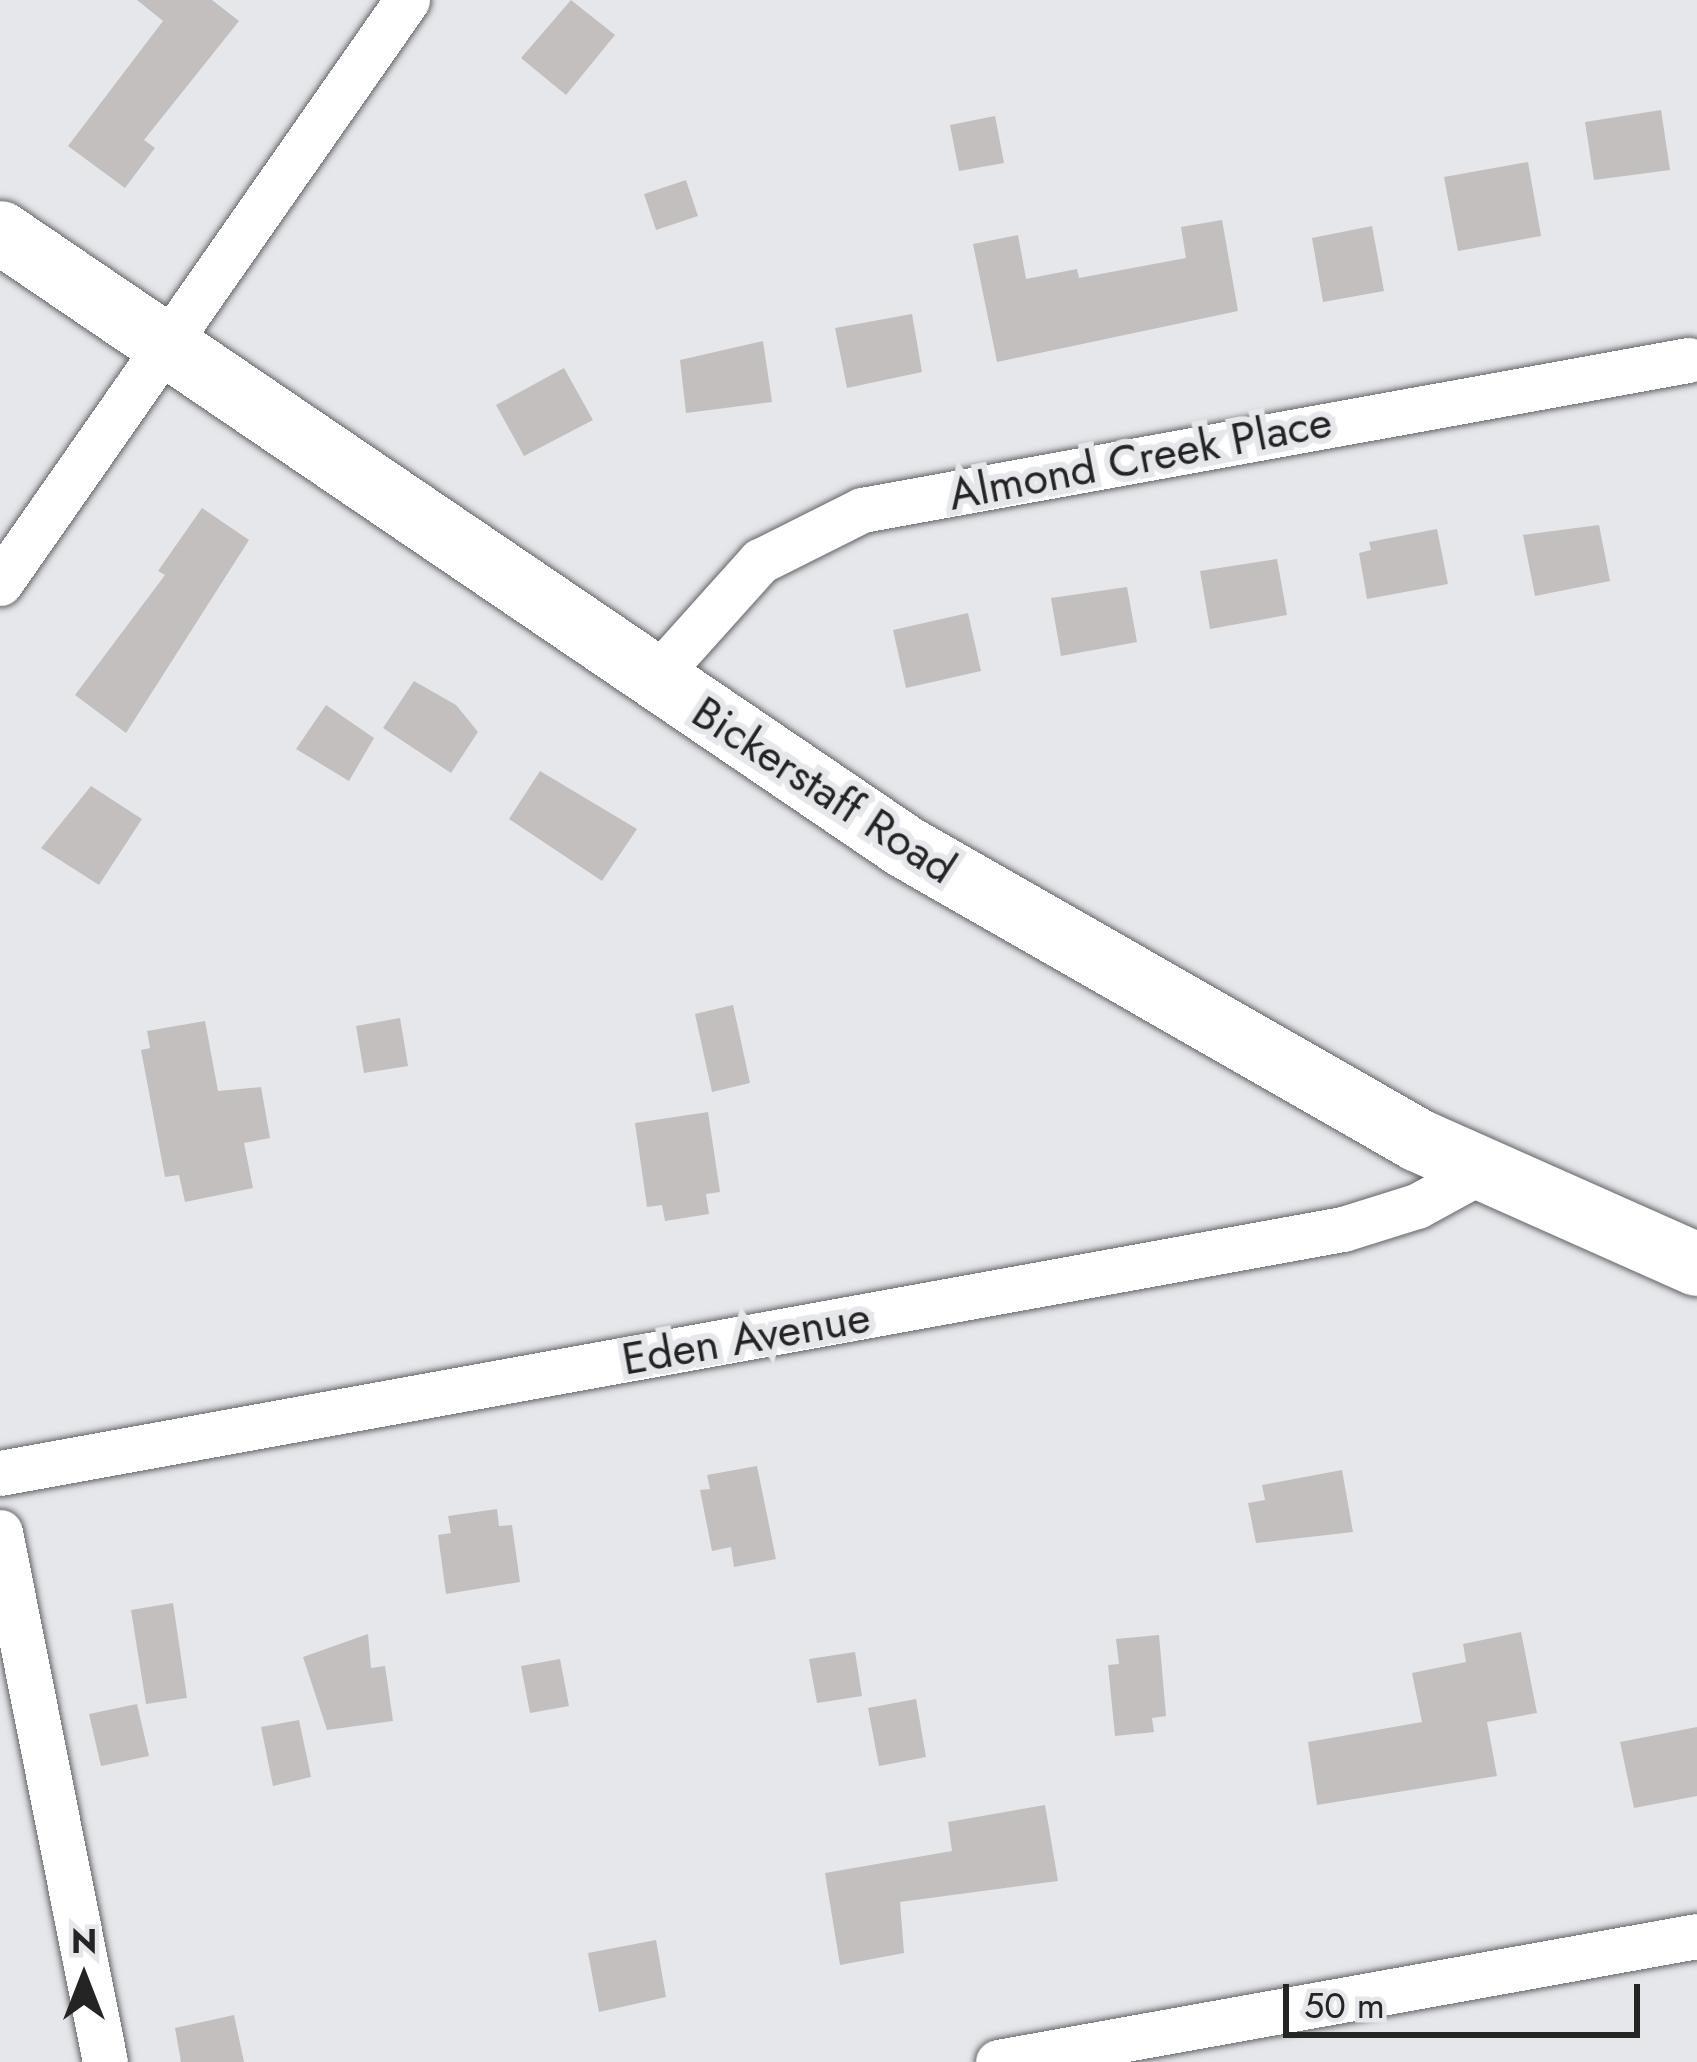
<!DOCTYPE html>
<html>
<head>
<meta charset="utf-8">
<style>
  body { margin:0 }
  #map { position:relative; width:1697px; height:2062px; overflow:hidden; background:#e6e7ea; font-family:Jost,sans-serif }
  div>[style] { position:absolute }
  .building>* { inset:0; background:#c3bfbe }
  .roads { filter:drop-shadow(0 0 3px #636467) drop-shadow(0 0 3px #636467) }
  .street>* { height:45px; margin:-22.5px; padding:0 22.5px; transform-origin:22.5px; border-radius:22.5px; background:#fff }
  .secondary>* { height:63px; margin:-31.5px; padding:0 31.5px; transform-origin:31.5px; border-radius:31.5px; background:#fff }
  span { translate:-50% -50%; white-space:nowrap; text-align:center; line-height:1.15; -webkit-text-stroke:12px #e6e7ea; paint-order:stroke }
  .street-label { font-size:45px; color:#242425 }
  .north { position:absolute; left:24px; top:1918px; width:120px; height:120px; -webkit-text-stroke:9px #e6e7ea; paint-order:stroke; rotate:0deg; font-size:33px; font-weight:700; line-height:48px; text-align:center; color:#242425 }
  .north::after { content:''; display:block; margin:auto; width:42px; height:54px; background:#242425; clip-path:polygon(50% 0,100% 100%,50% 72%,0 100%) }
  .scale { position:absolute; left:1283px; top:1984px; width:357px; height:54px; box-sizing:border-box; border:6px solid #242425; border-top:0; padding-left:15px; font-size:36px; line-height:42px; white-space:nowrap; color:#242425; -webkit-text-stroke:9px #e6e7ea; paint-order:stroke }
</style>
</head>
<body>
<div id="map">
  <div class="building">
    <div style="clip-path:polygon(137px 0,212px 0,239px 21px,144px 140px,155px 148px,125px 188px,68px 146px,163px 21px)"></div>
    <div style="clip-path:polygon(571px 0,615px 35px,566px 95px,521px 58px)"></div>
    <div style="clip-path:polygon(1661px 110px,1670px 170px,1594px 180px,1585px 122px)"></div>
    <div style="clip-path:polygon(995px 116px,1004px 163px,959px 171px,950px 125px)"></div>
    <div style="clip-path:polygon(1528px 162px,1541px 236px,1458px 251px,1444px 177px)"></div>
    <div style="clip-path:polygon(686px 180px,698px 216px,656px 230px,644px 194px)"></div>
    <div style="clip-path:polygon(1222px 220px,1238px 311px,997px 362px,973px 244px,1018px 235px,1026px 279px,1077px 269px,1079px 278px,1186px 258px,1181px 227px)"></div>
    <div style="clip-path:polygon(1372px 226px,1384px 291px,1323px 302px,1312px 238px)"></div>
    <div style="clip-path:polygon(912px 314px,922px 372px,847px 388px,835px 328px)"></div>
    <div style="clip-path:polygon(763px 341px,772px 402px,686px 413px,680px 360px)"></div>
    <div style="clip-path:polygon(564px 368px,593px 420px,524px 456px,496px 405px)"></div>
    <div style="clip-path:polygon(202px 508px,249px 540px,126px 733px,75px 695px,165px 575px,158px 571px)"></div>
    <div style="clip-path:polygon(1599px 525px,1610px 581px,1535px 596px,1523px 535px)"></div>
    <div style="clip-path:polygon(1437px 529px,1448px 584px,1367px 599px,1359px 553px,1371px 550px,1369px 542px)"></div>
    <div style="clip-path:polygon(1277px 559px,1287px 615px,1210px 629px,1200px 571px)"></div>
    <div style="clip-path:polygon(1127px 587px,1137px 642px,1061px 656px,1051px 598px)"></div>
    <div style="clip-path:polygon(968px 613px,981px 671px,906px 688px,893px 630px)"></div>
    <div style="clip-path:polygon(414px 681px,456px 705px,478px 732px,451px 773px,383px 728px)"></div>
    <div style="clip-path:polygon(326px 705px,374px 738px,349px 781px,296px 749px)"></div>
    <div style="clip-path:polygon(540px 771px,637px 829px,602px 881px,509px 819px)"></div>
    <div style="clip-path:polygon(91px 786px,142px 819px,99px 885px,41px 848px)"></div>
    <div style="clip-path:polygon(733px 1005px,750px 1083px,712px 1092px,695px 1014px)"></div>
    <div style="clip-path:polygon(400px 1018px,408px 1066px,364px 1073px,356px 1026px)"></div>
    <div style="clip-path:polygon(205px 1021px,218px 1091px,261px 1087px,270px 1138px,244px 1143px,253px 1188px,185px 1202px,179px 1175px,165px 1177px,141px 1050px,150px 1048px,147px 1031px)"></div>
    <div style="clip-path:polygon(708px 1112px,720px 1192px,706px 1194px,709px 1214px,665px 1221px,662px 1205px,647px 1207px,635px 1123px)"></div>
    <div style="clip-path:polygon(757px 1466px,776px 1559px,734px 1567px,731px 1547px,712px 1551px,700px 1490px,710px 1489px,707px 1475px)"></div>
    <div style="clip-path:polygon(1342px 1470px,1353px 1532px,1256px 1543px,1248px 1503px,1265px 1500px,1262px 1485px)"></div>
    <div style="clip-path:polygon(497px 1509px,499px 1526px,512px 1525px,520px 1582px,446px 1594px,438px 1535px,451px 1533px,448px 1516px)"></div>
    <div style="clip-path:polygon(173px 1603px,187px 1698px,146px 1704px,131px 1610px)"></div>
    <div style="clip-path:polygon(1521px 1632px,1537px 1713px,1487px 1722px,1497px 1776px,1317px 1805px,1308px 1742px,1422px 1722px,1412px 1673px,1466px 1662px,1463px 1644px)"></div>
    <div style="clip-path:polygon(368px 1634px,371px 1668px,385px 1666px,393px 1721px,327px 1730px,303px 1657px)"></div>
    <div style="clip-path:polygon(1159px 1635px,1166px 1716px,1152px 1718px,1154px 1732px,1115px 1736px,1108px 1665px,1119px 1664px,1116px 1639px)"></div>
    <div style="clip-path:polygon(855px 1652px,862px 1696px,817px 1703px,809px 1659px)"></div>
    <div style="clip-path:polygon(560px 1659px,569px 1706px,530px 1713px,521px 1666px)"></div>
    <div style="clip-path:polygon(916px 1699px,926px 1757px,879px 1766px,868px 1708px)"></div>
    <div style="clip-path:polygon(137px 1704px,149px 1756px,101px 1766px,89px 1714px)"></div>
    <div style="clip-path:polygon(299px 1720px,311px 1777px,273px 1786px,261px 1727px)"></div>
    <div style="clip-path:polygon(1697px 1727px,1697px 1796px,1634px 1808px,1620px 1742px)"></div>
    <div style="clip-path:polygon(1045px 1805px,1058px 1881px,900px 1902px,904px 1953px,840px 1965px,825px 1873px,952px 1851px,948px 1822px)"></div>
    <div style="clip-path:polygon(656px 1940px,666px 1997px,599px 2012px,588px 1953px)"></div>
    <div style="clip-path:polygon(234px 2015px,244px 2062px,181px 2062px,175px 2028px)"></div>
  </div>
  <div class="roads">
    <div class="street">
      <div style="left:0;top:583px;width:711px;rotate:-55.08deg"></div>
      <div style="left:654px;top:679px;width:159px;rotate:-48.1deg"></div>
      <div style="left:760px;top:561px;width:114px;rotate:-26.6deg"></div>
      <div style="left:862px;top:510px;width:840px;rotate:-10.29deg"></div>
      <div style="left:0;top:1473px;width:1365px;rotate:-10.3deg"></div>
      <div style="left:1343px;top:1229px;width:77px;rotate:-17.3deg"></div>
      <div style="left:1417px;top:1206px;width:73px;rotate:-28.7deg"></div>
      <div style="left:0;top:1532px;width:540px;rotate:78.79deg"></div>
      <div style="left:998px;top:2062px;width:710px;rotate:-10.22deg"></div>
    </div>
    <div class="secondary">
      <div style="left:0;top:232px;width:1093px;rotate:34.18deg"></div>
      <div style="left:904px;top:846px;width:592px;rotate:29.77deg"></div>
      <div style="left:1418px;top:1140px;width:305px;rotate:24deg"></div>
    </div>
  </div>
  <div class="street-label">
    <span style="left:1140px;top:458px;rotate:-11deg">Almond Creek Place</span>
    <span style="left:824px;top:790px;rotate:33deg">Bickerstaff Road</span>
    <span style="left:746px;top:1338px;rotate:-10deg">Eden Avenue</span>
  </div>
  <div class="north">N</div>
  <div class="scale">50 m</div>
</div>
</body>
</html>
